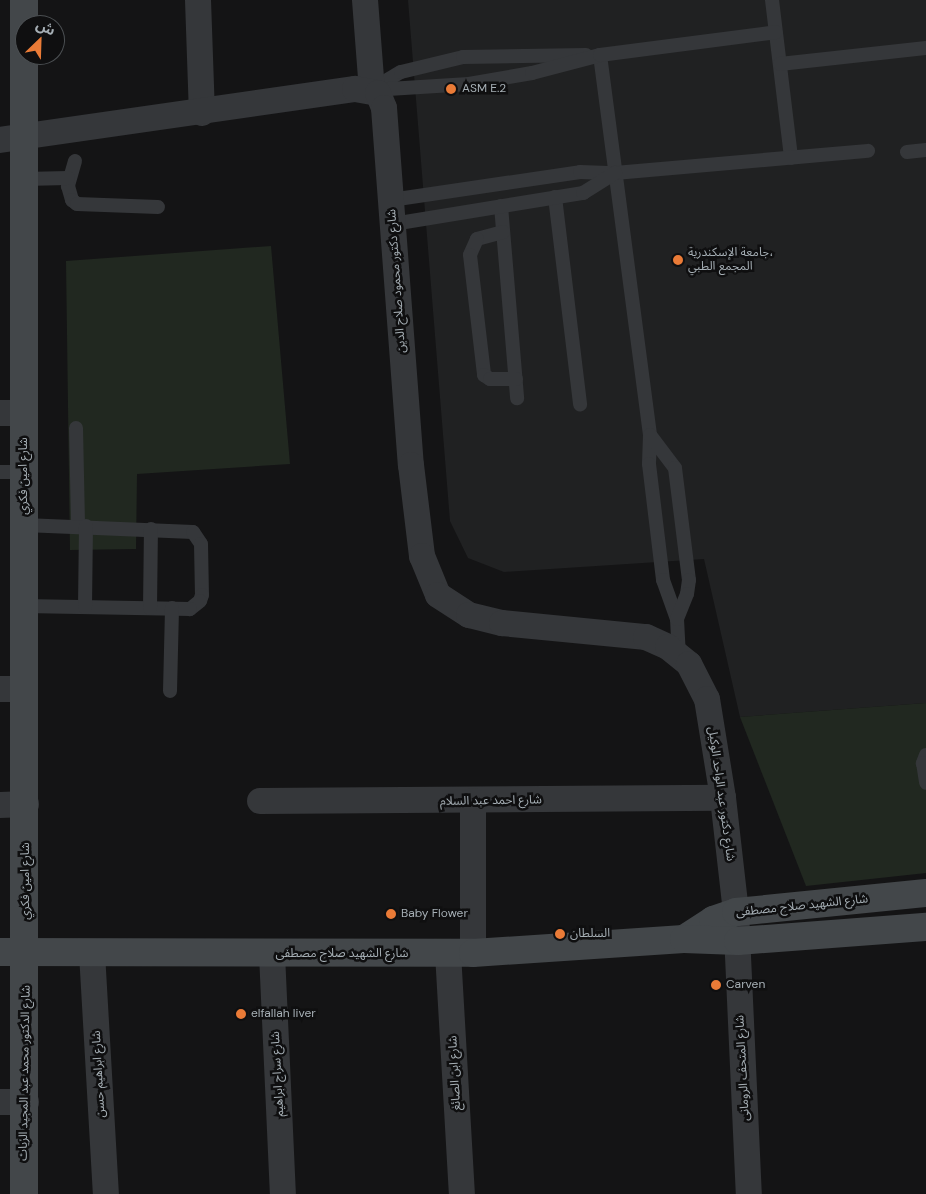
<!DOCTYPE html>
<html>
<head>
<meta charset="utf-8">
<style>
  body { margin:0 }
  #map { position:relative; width:926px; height:1194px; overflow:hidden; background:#141415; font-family:"DM Sans","Noto Sans Arabic",sans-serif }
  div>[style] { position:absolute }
  .built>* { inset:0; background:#202122 }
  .green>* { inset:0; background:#212820 }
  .lane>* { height:14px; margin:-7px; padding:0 7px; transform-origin:7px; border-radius:7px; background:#35373a }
  .street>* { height:26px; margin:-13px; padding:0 13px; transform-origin:13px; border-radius:13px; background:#35373a }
  .secondary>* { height:28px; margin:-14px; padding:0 14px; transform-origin:14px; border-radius:14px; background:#43474a }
  .dots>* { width:14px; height:14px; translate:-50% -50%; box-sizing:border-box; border:2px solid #0f0f10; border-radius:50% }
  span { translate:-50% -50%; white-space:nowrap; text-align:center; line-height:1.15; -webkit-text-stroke:5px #0f0f10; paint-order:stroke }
  .poi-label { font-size:12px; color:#a6afb5 }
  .left { translate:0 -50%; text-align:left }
  .street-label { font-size:12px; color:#a6afb5 }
  .north { position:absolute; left:15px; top:15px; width:50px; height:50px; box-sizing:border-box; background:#0f0f10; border:1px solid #4b4f52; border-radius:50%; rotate:24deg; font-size:14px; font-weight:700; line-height:20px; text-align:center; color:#a6afb5 }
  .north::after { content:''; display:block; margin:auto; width:18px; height:22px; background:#ea7b37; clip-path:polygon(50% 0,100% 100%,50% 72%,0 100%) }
</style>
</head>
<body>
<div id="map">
  <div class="built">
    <div style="clip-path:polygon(408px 0,926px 0,926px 703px,740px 717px,704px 559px,504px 572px,468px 558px,450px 521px)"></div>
  </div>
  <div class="green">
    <div style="clip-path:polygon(271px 246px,290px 464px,137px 474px,136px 549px,70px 550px,66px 261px)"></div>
    <div style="clip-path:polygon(926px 703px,926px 873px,806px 886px,740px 717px)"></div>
  </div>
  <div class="lane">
    <div style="left:772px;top:0;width:159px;rotate:83.1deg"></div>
    <div style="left:600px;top:55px;width:383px;rotate:82.5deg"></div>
    <div style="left:650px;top:435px;width:29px;rotate:92deg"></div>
    <div style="left:649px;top:464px;width:117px;rotate:83.1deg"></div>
    <div style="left:663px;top:580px;width:41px;rotate:70.3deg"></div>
    <div style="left:677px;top:619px;width:37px;rotate:87deg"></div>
    <div style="left:780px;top:64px;width:147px;rotate:-6.3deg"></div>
    <div style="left:374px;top:88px;width:31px;rotate:-31deg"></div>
    <div style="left:401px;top:72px;width:64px;rotate:-13.6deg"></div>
    <div style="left:463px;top:57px;width:123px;rotate:-0.9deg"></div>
    <div style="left:372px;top:90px;width:97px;rotate:-3.5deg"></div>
    <div style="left:469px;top:84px;width:64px;rotate:-9.9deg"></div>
    <div style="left:532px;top:73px;width:70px;rotate:-14.8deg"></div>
    <div style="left:600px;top:55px;width:177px;rotate:-7.4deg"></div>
    <div style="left:907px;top:152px;width:19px;rotate:-6deg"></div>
    <div style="left:75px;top:161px;width:26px;rotate:106deg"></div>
    <div style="left:68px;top:186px;width:15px;rotate:74deg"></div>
    <div style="left:72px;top:200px;width:6px;rotate:39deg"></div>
    <div style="left:77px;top:204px;width:81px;rotate:2.1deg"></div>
    <div style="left:24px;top:179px;width:44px;rotate:-1.3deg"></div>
    <div style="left:555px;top:197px;width:209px;rotate:83.1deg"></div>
    <div style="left:391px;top:200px;width:191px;rotate:-8.4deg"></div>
    <div style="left:580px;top:172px;width:35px;rotate:2deg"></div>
    <div style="left:615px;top:173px;width:254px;rotate:-5deg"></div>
    <div style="left:501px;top:206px;width:193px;rotate:85.2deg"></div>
    <div style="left:393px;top:224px;width:193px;rotate:-9.3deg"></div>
    <div style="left:583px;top:193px;width:38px;rotate:-32deg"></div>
    <div style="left:503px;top:232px;width:27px;rotate:165deg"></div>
    <div style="left:477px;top:239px;width:17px;rotate:114deg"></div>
    <div style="left:470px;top:255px;width:121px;rotate:83.3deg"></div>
    <div style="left:484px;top:375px;width:7px;rotate:34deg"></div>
    <div style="left:490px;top:379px;width:26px"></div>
    <div style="left:76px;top:428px;width:98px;rotate:88.8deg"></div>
    <div style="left:650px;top:435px;width:41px;rotate:52.9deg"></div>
    <div style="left:675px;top:468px;width:113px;rotate:82.9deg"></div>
    <div style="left:689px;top:580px;width:14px;rotate:98deg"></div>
    <div style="left:687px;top:594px;width:27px;rotate:112deg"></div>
    <div style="left:0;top:472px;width:23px"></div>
    <div style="left:24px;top:525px;width:169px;rotate:2.4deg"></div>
    <div style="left:193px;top:532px;width:14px;rotate:56deg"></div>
    <div style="left:201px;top:544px;width:51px;rotate:88.9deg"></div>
    <div style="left:202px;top:595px;width:6px;rotate:108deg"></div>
    <div style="left:200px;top:601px;width:13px;rotate:141deg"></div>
    <div style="left:190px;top:609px;width:166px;rotate:-179deg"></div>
    <div style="left:85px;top:607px;width:81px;rotate:-89.3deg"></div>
    <div style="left:150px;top:608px;width:79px;rotate:-89.3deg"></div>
    <div style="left:170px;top:691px;width:83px;rotate:-88.6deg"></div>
    <div style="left:926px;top:755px;width:9px;rotate:111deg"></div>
    <div style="left:923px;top:763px;width:20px;rotate:81deg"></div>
  </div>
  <div class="street">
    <div style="left:198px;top:0;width:113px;rotate:88deg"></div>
    <div style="left:365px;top:0;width:90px;rotate:85.6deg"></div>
    <div style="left:0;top:140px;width:359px;rotate:-8.2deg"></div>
    <div style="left:355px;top:89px;width:23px;rotate:10deg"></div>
    <div style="left:378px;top:93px;width:16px;rotate:68deg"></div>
    <div style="left:384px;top:108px;width:358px;rotate:85.7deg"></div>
    <div style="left:411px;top:465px;width:92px;rotate:83.1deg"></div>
    <div style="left:422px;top:556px;width:42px;rotate:67.7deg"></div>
    <div style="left:438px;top:595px;width:37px;rotate:33deg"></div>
    <div style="left:469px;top:615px;width:34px;rotate:14deg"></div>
    <div style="left:502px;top:623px;width:145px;rotate:5.6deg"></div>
    <div style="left:646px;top:637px;width:24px;rotate:24deg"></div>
    <div style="left:668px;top:647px;width:27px;rotate:39deg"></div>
    <div style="left:689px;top:664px;width:39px;rotate:63deg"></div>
    <div style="left:707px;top:699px;width:100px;rotate:80.8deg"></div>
    <div style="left:723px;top:798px;width:115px;rotate:83.5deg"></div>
    <div style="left:736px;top:912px;width:282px;rotate:87.4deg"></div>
    <div style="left:0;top:413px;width:23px"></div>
    <div style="left:0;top:689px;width:25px"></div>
    <div style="left:260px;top:801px;width:463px;rotate:-0.4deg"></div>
    <div style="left:473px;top:801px;width:152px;rotate:90deg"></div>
    <div style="left:0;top:805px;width:26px;rotate:-2deg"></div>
    <div style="left:92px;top:953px;width:241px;rotate:86.7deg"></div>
    <div style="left:448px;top:953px;width:241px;rotate:86.7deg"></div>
    <div style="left:272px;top:954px;width:240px;rotate:87.4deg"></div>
    <div style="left:0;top:1102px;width:26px"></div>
  </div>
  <div class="secondary">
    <div style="left:684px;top:939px;width:35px;rotate:-33deg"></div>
    <div style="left:713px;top:920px;width:24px;rotate:-19deg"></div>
    <div style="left:736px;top:912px;width:191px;rotate:-5.7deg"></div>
    <div style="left:0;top:952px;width:473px;rotate:0.1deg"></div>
    <div style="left:473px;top:953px;width:211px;rotate:-3.8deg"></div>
    <div style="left:684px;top:939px;width:54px;rotate:2.1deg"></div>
    <div style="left:738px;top:941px;width:189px;rotate:-4.3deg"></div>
    <div style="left:24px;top:1194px;width:1194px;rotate:-90deg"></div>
  </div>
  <div class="dots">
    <div style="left:451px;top:89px;background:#ea7b37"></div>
    <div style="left:678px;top:260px;background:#ea7b37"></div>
    <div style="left:391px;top:914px;background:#ea7b37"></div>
    <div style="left:560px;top:934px;background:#ea7b37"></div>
    <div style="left:716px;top:985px;background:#ea7b37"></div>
    <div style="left:241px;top:1014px;background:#ea7b37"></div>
  </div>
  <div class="poi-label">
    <span class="left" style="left:462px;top:89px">ASM E.2</span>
    <span class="left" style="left:688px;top:260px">جامعة الإسكندرية،<br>المجمع الطبي</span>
    <span class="left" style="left:401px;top:914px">Baby Flower</span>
    <span class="left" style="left:570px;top:934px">السلطان</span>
    <span class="left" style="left:726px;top:985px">Carven</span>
    <span class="left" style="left:251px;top:1014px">elfallah liver</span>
  </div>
  <div class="street-label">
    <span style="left:397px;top:281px;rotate:-94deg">شارع دكتور محمود صلاح الدين</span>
    <span style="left:24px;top:476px;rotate:-90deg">شارع امين فكري</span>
    <span style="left:721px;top:794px;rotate:82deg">شارع دكتور عبد الواحد الوكيل</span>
    <span style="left:491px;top:801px;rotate:-1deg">شارع احمد عبد السلام</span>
    <span style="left:26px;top:881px;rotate:-90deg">شارع امين فكري</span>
    <span style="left:802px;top:906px;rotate:-6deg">شارع الشهيد صلاح مصطفى</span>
    <span style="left:342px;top:954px">شارع الشهيد صلاح مصطفى</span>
    <span style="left:743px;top:1068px;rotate:-93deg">شارع المتحف الرومانى</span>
    <span style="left:25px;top:1073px;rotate:-89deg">شارع الدكتور محمد عبد المجيد الزيات</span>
    <span style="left:455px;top:1073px;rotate:-93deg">شارع ابن الصائغ</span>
    <span style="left:99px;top:1074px;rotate:-93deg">شارع ابراهيم حسن</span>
    <span style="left:278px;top:1074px;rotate:-93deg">شارع سراج ابراهيم</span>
  </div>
  <div class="north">ش</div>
</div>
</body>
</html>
